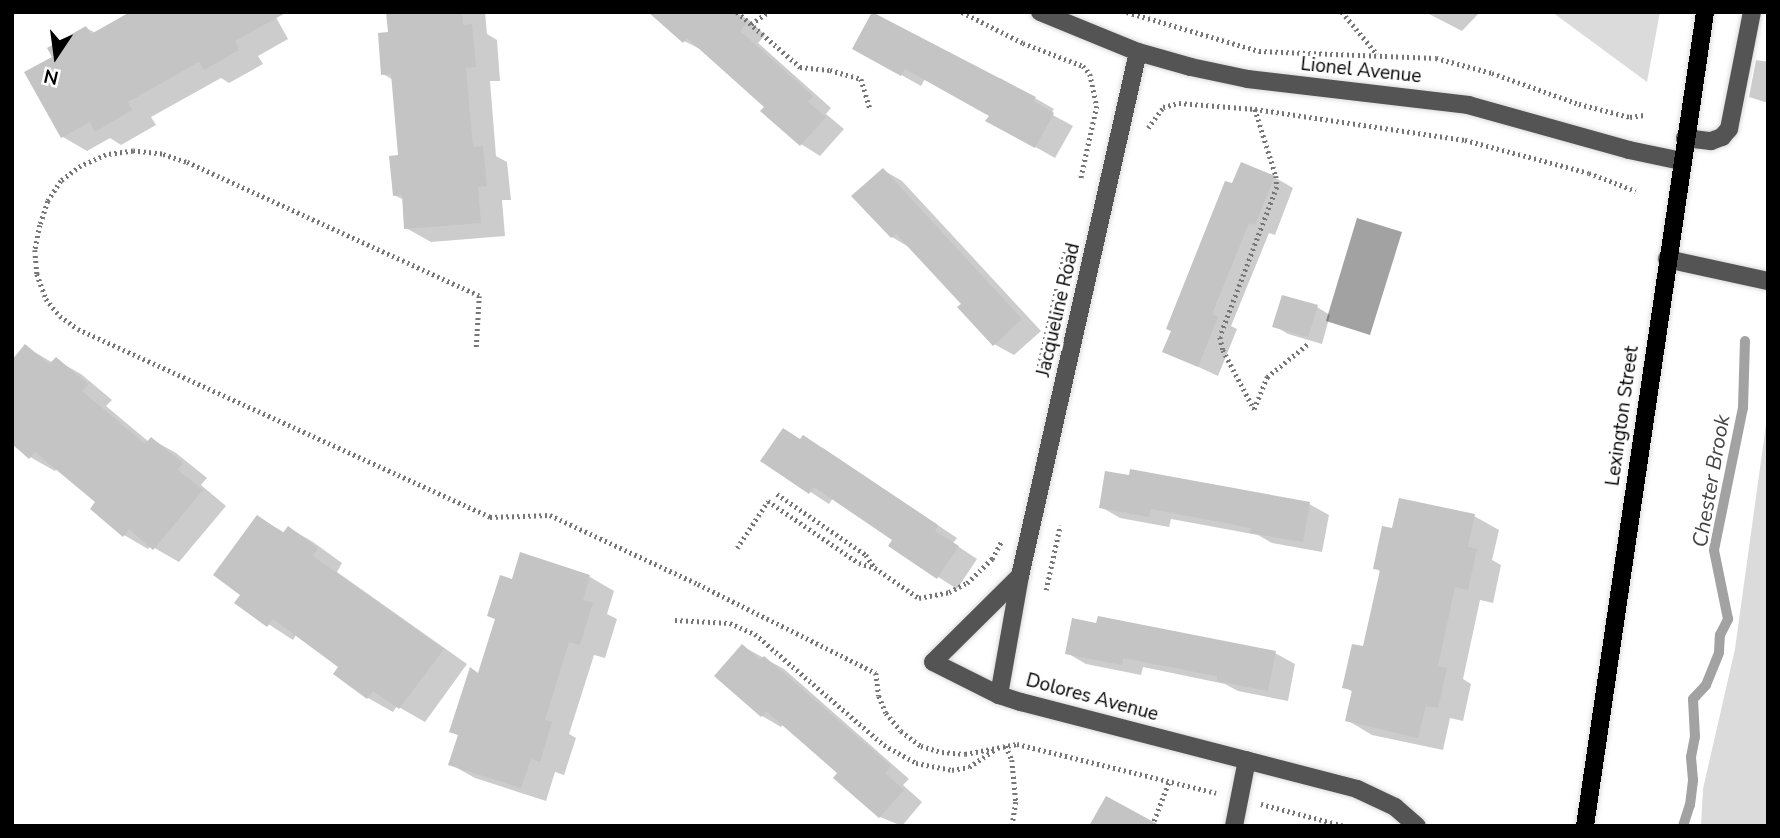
<!DOCTYPE html>
<html>
<head>
<meta charset="utf-8">
<style>
  body { margin:0 }
  #map { position:relative; width:1780px; height:838px; overflow:hidden; background:#fff; font-family:"Nunito Sans",sans-serif }
  div>[style] { position:absolute }
  .green>* { inset:0; background:#dbdbdb }
  .water>* { inset:0; background:#a2a2a2 }
  .shadow>* { inset:0; background:#0003 }
  .stream>* { height:10px; margin:-5px; padding:0 5px; transform-origin:5px; border-radius:5px; background:#a2a2a2 }
  .building>* { inset:0; background:#c4c4c4 }
  .path>* { height:4.5px; margin-top:-2.25px; transform-origin:0; background:repeating-linear-gradient(90deg,#767676 0 2px,transparent 0 5.5px) }
  .roads { filter:drop-shadow(0 0 2px #dbdbdb) drop-shadow(0 0 2px #dbdbdb) }
  .minor>* { height:18px; margin:-9px; padding:0 9px; transform-origin:9px; border-radius:9px; background:#545454 }
  .major>* { height:18px; margin:-9px; padding:0 9px; transform-origin:9px; border-radius:9px; background:#000 }
  span { translate:-50% -50%; white-space:nowrap; text-align:center; line-height:1.15; -webkit-text-stroke:6px #fff; paint-order:stroke }
  .street-label { font-size:19px; color:#000 }
  .water-label { font-size:21px; color:#434343; font-style:italic }
  .frame { position:absolute; inset:0; border:14px solid #000; pointer-events:none }
  .north { position:absolute; left:21px; top:21px; width:70px; height:70px; -webkit-text-stroke:5px #fff; paint-order:stroke; rotate:193deg; font-size:19px; font-weight:700; line-height:28px; text-align:center; color:#000 }
  .north::after { content:''; display:block; margin:auto; width:24px; height:32px; background:#000; clip-path:polygon(50% 0,100% 100%,50% 72%,0 100%) }
</style>
</head>
<body>
<div id="map">
  <div class="green">
    <div style="clip-path:polygon(1552px 12px,1660px 12px,1647px 82px)"></div>
    <div style="clip-path:polygon(1768px 410px,1768px 826px,1701px 826px,1703px 789px,1735px 649px)"></div>
  </div>
  <div class="water">
    <div style="clip-path:polygon(1357px 218px,1402px 232px,1370px 335px,1326px 321px)"></div>
  </div>
  <div class="shadow">
    <div style="clip-path:polygon(273px 12px,288px 39px,258px 56px,263px 64px,229px 83px,221px 78px,151px 117px,156px 125px,121px 145px,110px 138px,87px 151px,63px 137px,55px 57px,86px 28px,96px 33px)"></div>
    <div style="clip-path:polygon(388px 12px,485px 12px,487px 34px,497px 40px,500px 81px,490px 81px,496px 156px,507px 162px,511px 200px,502px 200px,505px 236px,431px 242px,406px 228px,404px 200px,394px 195px,400px 156px,393px 80px,383px 74px,390px 34px)"></div>
    <div style="clip-path:polygon(651px 12px,735px 12px,749px 20px,765px 35px,758px 43px,831px 108px,826px 114px,844px 129px,820px 156px,801px 144px,766px 106px,704px 51px,684px 41px)"></div>
    <div style="clip-path:polygon(1425px 12px,1480px 12px,1462px 31px)"></div>
    <div style="clip-path:polygon(873px 59px,998px 82px,1000px 78px,1054px 109px,1051px 114px,1073px 126px,1055px 158px,1007px 131px,991px 115px,925px 79px,921px 86px)"></div>
    <div style="clip-path:polygon(1756px 60px,1768px 62px,1768px 103px,1749px 97px)"></div>
    <div style="clip-path:polygon(883px 170px,902px 181px,1041px 331px,1014px 355px,994px 344px,964px 304px,912px 249px,892px 237px,854px 196px)"></div>
    <div style="clip-path:polygon(1274px 177px,1293px 188px,1275px 235px,1269px 233px,1231px 326px,1237px 329px,1218px 376px,1164px 351px,1233px 186px)"></div>
    <div style="clip-path:polygon(1317px 307px,1330px 315px,1322px 344px,1288px 334px,1275px 326px)"></div>
    <div style="clip-path:polygon(26px 347px,53px 363px,56px 360px,81px 374px,112px 400px,106px 406px,149px 442px,151px 439px,176px 453px,207px 478px,201px 485px,226px 506px,179px 562px,151px 546px,148px 549px,124px 535px,98px 502px,58px 468px,55px 471px,30px 457px)"></div>
    <div style="clip-path:polygon(801px 440px,823px 448px,957px 538px,953px 543px,977px 559px,957px 589px,890px 546px,895px 539px,833px 498px,829px 504px,763px 461px)"></div>
    <div style="clip-path:polygon(1130px 477px,1309px 504px,1329px 515px,1322px 552px,1272px 543px,1258px 535px,1171px 519px,1169px 527px,1120px 518px,1101px 507px)"></div>
    <div style="clip-path:polygon(1474px 516px,1499px 530px,1492px 560px,1501px 565px,1493px 603px,1480px 600px,1463px 679px,1471px 684px,1463px 721px,1450px 718px,1443px 750px,1372px 735px,1347px 720px,1353px 692px,1344px 687px,1364px 648px,1381px 572px,1375px 568px,1394px 530px)"></div>
    <div style="clip-path:polygon(258px 517px,285px 533px,289px 528px,313px 542px,342px 563px,337px 572px,467px 664px,425px 722px,397px 706px,393px 712px,368px 698px,335px 674px,340px 667px,296px 635px,293px 640px,236px 603px,242px 595px)"></div>
    <div style="clip-path:polygon(521px 555px,590px 577px,614px 591px,607px 614px,617px 619px,605px 658px,594px 655px,569px 734px,576px 738px,564px 775px,555px 772px,546px 801px,475px 778px,450px 764px)"></div>
    <div style="clip-path:polygon(742px 646px,784px 669px,909px 779px,903px 785px,922px 802px,902px 826px,880px 817px,835px 777px,840px 772px,784px 724px,781px 727px,762px 716px,716px 676px)"></div>
    <div style="clip-path:polygon(1067px 653px,1275px 653px,1295px 664px,1288px 701px,1238px 691px,1225px 684px,1143px 667px,1141px 675px,1086px 664px)"></div>
  </div>
  <div class="stream">
    <div style="left:1683px;top:826px;width:22px;rotate:-72deg"></div>
    <div style="left:1690px;top:805px;width:25px;rotate:-83deg"></div>
    <div style="left:1693px;top:780px;width:23px;rotate:-95deg"></div>
    <div style="left:1691px;top:757px;width:20px;rotate:-79deg"></div>
    <div style="left:1695px;top:737px;width:38px;rotate:-93deg"></div>
    <div style="left:1693px;top:699px;width:19px;rotate:-47deg"></div>
    <div style="left:1706px;top:685px;width:35px;rotate:-68deg"></div>
    <div style="left:1719px;top:652px;width:17px;rotate:-87deg"></div>
    <div style="left:1720px;top:635px;width:18px;rotate:-63deg"></div>
    <div style="left:1728px;top:619px;width:70px;rotate:-101.5deg"></div>
    <div style="left:1714px;top:550px;width:145px;rotate:-78.5deg"></div>
    <div style="left:1743px;top:408px;width:67px;rotate:-88.3deg"></div>
  </div>
  <div class="building">
    <div style="clip-path:polygon(130px 12px,287px 12px,235px 41px,239px 50px,204px 70px,199px 62px,128px 102px,132px 110px,95px 132px,90px 122px,61px 138px,24px 72px,52px 57px,47px 48px,86px 26px,91px 34px)"></div>
    <div style="clip-path:polygon(386px 12px,462px 12px,463px 25px,472px 24px,476px 67px,466px 68px,473px 147px,483px 146px,487px 186px,478px 187px,481px 223px,404px 229px,402px 195px,393px 196px,389px 156px,398px 155px,391px 74px,381px 75px,378px 33px,388px 32px)"></div>
    <div style="clip-path:polygon(648px 12px,735px 12px,747px 23px,740px 31px,813px 96px,808px 102px,826px 117px,800px 146px,760px 111px,764px 107px,687px 38px,683px 43px)"></div>
    <div style="clip-path:polygon(872px 12px,1036px 97px,1033px 101px,1054px 113px,1035px 148px,985px 121px,989px 116px,905px 69px,901px 76px,852px 49px)"></div>
    <div style="clip-path:polygon(1241px 162px,1275px 176px,1255px 225px,1249px 223px,1212px 314px,1218px 317px,1198px 367px,1162px 352px,1171px 331px,1166px 329px,1225px 181px,1232px 183px)"></div>
    <div style="clip-path:polygon(883px 168px,1022px 319px,993px 346px,957px 307px,961px 304px,896px 234px,891px 238px,851px 196px)"></div>
    <div style="clip-path:polygon(1282px 295px,1318px 305px,1308px 337px,1272px 327px)"></div>
    <div style="clip-path:polygon(25px 344px,49px 364px,56px 357px,88px 384px,82px 391px,145px 444px,151px 437px,183px 463px,178px 470px,203px 490px,153px 550px,129px 529px,123px 537px,90px 509px,95px 502px,35px 452px,29px 459px,12px 444px,12px 360px)"></div>
    <div style="clip-path:polygon(783px 428px,800px 439px,803px 435px,938px 525px,935px 531px,959px 546px,937px 579px,888px 546px,892px 540px,814px 487px,809px 494px,760px 461px)"></div>
    <div style="clip-path:polygon(1130px 469px,1310px 502px,1303px 542px,1250px 533px,1251px 528px,1151px 509px,1149px 517px,1099px 508px,1105px 471px,1129px 475px)"></div>
    <div style="clip-path:polygon(1399px 498px,1475px 514px,1468px 547px,1477px 549px,1468px 590px,1455px 587px,1438px 666px,1447px 668px,1438px 708px,1426px 706px,1418px 738px,1345px 721px,1352px 690px,1342px 688px,1352px 644px,1363px 646px,1380px 570px,1373px 569px,1382px 526px,1392px 528px)"></div>
    <div style="clip-path:polygon(257px 515px,283px 533px,288px 526px,318px 548px,313px 556px,444px 649px,399px 709px,373px 691px,367px 699px,333px 674px,338px 667px,273px 619px,267px 627px,234px 603px,240px 595px,213px 575px)"></div>
    <div style="clip-path:polygon(520px 552px,590px 575px,583px 600px,593px 603px,580px 645px,569px 642px,545px 720px,552px 722px,540px 762px,531px 759px,521px 788px,448px 765px,458px 735px,449px 732px,470px 667px,478px 673px,495px 619px,487px 616px,500px 575px,512px 579px)"></div>
    <div style="clip-path:polygon(1098px 616px,1276px 651px,1268px 691px,1217px 681px,1217px 676px,1123px 658px,1122px 665px,1065px 654px,1072px 618px,1096px 623px)"></div>
    <div style="clip-path:polygon(742px 644px,760px 660px,764px 656px,891px 766px,885px 773px,904px 790px,879px 818px,833px 778px,837px 773px,766px 711px,761px 717px,714px 676px)"></div>
    <div style="clip-path:polygon(1106px 796px,1161px 826px,1089px 826px)"></div>
  </div>
  <div class="path">
    <div style="left:737px;top:12px;width:84px;rotate:41.1deg"></div>
    <div style="left:800px;top:67px;width:30px;rotate:6deg"></div>
    <div style="left:830px;top:70px;width:32px;rotate:16deg"></div>
    <div style="left:861px;top:79px;width:30px;rotate:73deg"></div>
    <div style="left:962px;top:12px;width:68px;rotate:26.9deg"></div>
    <div style="left:1023px;top:43px;width:64px;rotate:21deg"></div>
    <div style="left:1083px;top:66px;width:11px;rotate:49deg"></div>
    <div style="left:1090px;top:74px;width:33px;rotate:78deg"></div>
    <div style="left:1097px;top:106px;width:74px;rotate:102.5deg"></div>
    <div style="left:1127px;top:12px;width:138px;rotate:16.5deg"></div>
    <div style="left:1259px;top:51px;width:177px;rotate:2.3deg"></div>
    <div style="left:1436px;top:58px;width:58px;rotate:15deg"></div>
    <div style="left:1492px;top:73px;width:92px;rotate:19.6deg"></div>
    <div style="left:1579px;top:104px;width:53px;rotate:14.3deg"></div>
    <div style="left:1630px;top:117px;width:14px;rotate:-8deg"></div>
    <div style="left:1342px;top:12px;width:55px;rotate:50.2deg"></div>
    <div style="left:751px;top:24px;width:21px;rotate:-35deg"></div>
    <div style="left:1255px;top:109px;width:70px;rotate:72.6deg"></div>
    <div style="left:1276px;top:176px;width:11px;rotate:85deg"></div>
    <div style="left:1277px;top:187px;width:160px;rotate:110.8deg"></div>
    <div style="left:1220px;top:337px;width:13px;rotate:77deg"></div>
    <div style="left:1223px;top:350px;width:67px;rotate:62.3deg"></div>
    <div style="left:1254px;top:409px;width:35px;rotate:-68deg"></div>
    <div style="left:1267px;top:377px;width:54px;rotate:-39deg"></div>
    <div style="left:1148px;top:128px;width:26px;rotate:-54deg"></div>
    <div style="left:1163px;top:107px;width:16px;rotate:-14deg"></div>
    <div style="left:1179px;top:103px;width:76px;rotate:4.5deg"></div>
    <div style="left:1255px;top:109px;width:212px;rotate:8.4deg"></div>
    <div style="left:1465px;top:140px;width:128px;rotate:14.9deg"></div>
    <div style="left:1589px;top:173px;width:50px;rotate:21deg"></div>
    <div style="left:476px;top:347px;width:51px;rotate:-86.6deg"></div>
    <div style="left:479px;top:296px;width:322px;rotate:-155.4deg"></div>
    <div style="left:186px;top:162px;width:25px;rotate:-162deg"></div>
    <div style="left:162px;top:154px;width:29px;rotate:-174deg"></div>
    <div style="left:133px;top:151px;width:27px;rotate:172deg"></div>
    <div style="left:106px;top:155px;width:27px;rotate:156deg"></div>
    <div style="left:81px;top:166px;width:25px;rotate:143deg"></div>
    <div style="left:61px;top:181px;width:24px;rotate:123deg"></div>
    <div style="left:48px;top:201px;width:25px;rotate:108deg"></div>
    <div style="left:40px;top:225px;width:25px;rotate:101deg"></div>
    <div style="left:35px;top:250px;width:24px;rotate:85deg"></div>
    <div style="left:37px;top:274px;width:27px;rotate:70deg"></div>
    <div style="left:46px;top:299px;width:22px;rotate:51deg"></div>
    <div style="left:60px;top:316px;width:22px;rotate:36deg"></div>
    <div style="left:78px;top:329px;width:453px;rotate:24.5deg"></div>
    <div style="left:490px;top:517px;width:60px;rotate:-1.9deg"></div>
    <div style="left:550px;top:515px;width:163px;rotate:25deg"></div>
    <div style="left:698px;top:584px;width:199px;rotate:26.6deg"></div>
    <div style="left:876px;top:673px;width:23px;rotate:83deg"></div>
    <div style="left:879px;top:696px;width:18px;rotate:68deg"></div>
    <div style="left:886px;top:713px;width:23px;rotate:50deg"></div>
    <div style="left:901px;top:731px;width:25px;rotate:37deg"></div>
    <div style="left:921px;top:746px;width:22px;rotate:16deg"></div>
    <div style="left:942px;top:752px;width:23px;rotate:5deg"></div>
    <div style="left:965px;top:754px;width:53px;rotate:-10.9deg"></div>
    <div style="left:1017px;top:744px;width:205px;rotate:13.8deg"></div>
    <div style="left:1039px;top:366px;width:117px;rotate:-77.2deg"></div>
    <div style="left:777px;top:494px;width:108px;rotate:34.4deg"></div>
    <div style="left:866px;top:555px;width:14px;rotate:56deg"></div>
    <div style="left:737px;top:548px;width:56px;rotate:-56.6deg"></div>
    <div style="left:768px;top:501px;width:110px;rotate:34.3deg"></div>
    <div style="left:859px;top:563px;width:17px;rotate:17deg"></div>
    <div style="left:875px;top:568px;width:53px;rotate:34.3deg"></div>
    <div style="left:919px;top:598px;width:31px;rotate:-11deg"></div>
    <div style="left:949px;top:592px;width:20px;rotate:-27deg"></div>
    <div style="left:967px;top:583px;width:35px;rotate:-44deg"></div>
    <div style="left:992px;top:559px;width:19px;rotate:-62deg"></div>
    <div style="left:1046px;top:590px;width:66px;rotate:-77.7deg"></div>
    <div style="left:675px;top:620px;width:55px;rotate:3.1deg"></div>
    <div style="left:730px;top:623px;width:27px;rotate:24deg"></div>
    <div style="left:755px;top:634px;width:170px;rotate:40.7deg"></div>
    <div style="left:884px;top:745px;width:37px;rotate:29deg"></div>
    <div style="left:916px;top:763px;width:37px;rotate:11deg"></div>
    <div style="left:952px;top:770px;width:17px;rotate:-10deg"></div>
    <div style="left:969px;top:767px;width:30px;rotate:-34deg"></div>
    <div style="left:1006px;top:746px;width:15px;rotate:67deg"></div>
    <div style="left:1012px;top:760px;width:42px;rotate:84.6deg"></div>
    <div style="left:1016px;top:802px;width:24px;rotate:99deg"></div>
    <div style="left:1261px;top:804px;width:87px;rotate:14.7deg"></div>
    <div style="left:1152px;top:826px;width:48px;rotate:-69.3deg"></div>
  </div>
  <div class="roads">
    <div class="minor">
      <div style="left:1040px;top:12px;width:106px;rotate:22.2deg"></div>
      <div style="left:1138px;top:52px;width:55px;rotate:15.8deg"></div>
      <div style="left:1191px;top:67px;width:58px;rotate:11.9deg"></div>
      <div style="left:1248px;top:79px;width:222px;rotate:6.7deg"></div>
      <div style="left:1468px;top:105px;width:167px;rotate:15.6deg"></div>
      <div style="left:1629px;top:150px;width:53px;rotate:11.9deg"></div>
      <div style="left:1685px;top:138px;width:26px;rotate:7deg"></div>
      <div style="left:1711px;top:141px;width:12px;rotate:-20deg"></div>
      <div style="left:1722px;top:137px;width:11px;rotate:-49deg"></div>
      <div style="left:1729px;top:129px;width:119px;rotate:-78.9deg"></div>
      <div style="left:1667px;top:259px;width:103px;rotate:12.3deg"></div>
      <div style="left:1020px;top:576px;width:122px;rotate:135.3deg"></div>
      <div style="left:933px;top:662px;width:74px;rotate:26.6deg"></div>
      <div style="left:999px;top:695px;width:23px;rotate:18deg"></div>
      <div style="left:1021px;top:702px;width:347px;rotate:14.5deg"></div>
      <div style="left:1357px;top:789px;width:42px;rotate:25.3deg"></div>
      <div style="left:1395px;top:807px;width:29px;rotate:41deg"></div>
      <div style="left:999px;top:695px;width:121px;rotate:-80deg"></div>
      <div style="left:1020px;top:576px;width:537px;rotate:-77.31deg"></div>
      <div style="left:1234px;top:826px;width:67px;rotate:-78.9deg"></div>
    </div>
    <div class="major">
      <div style="left:1585px;top:826px;width:823px;rotate:-81.61deg"></div>
    </div>
  </div>
  <div class="street-label">
    <span style="left:1361px;top:71px;rotate:6deg">Lionel Avenue</span>
    <span style="left:1059px;top:310px;rotate:-77deg">Jacqueline Road</span>
    <span style="left:1623px;top:416px;rotate:-82deg">Lexington Street</span>
    <span style="left:1092px;top:698px;rotate:15deg">Dolores Avenue</span>
  </div>
  <div class="water-label">
    <span style="left:1711px;top:481px;rotate:-80deg">Chester Brook</span>
  </div>
  <div class="frame"></div>
  <div class="north">N</div>
</div>
</body>
</html>
